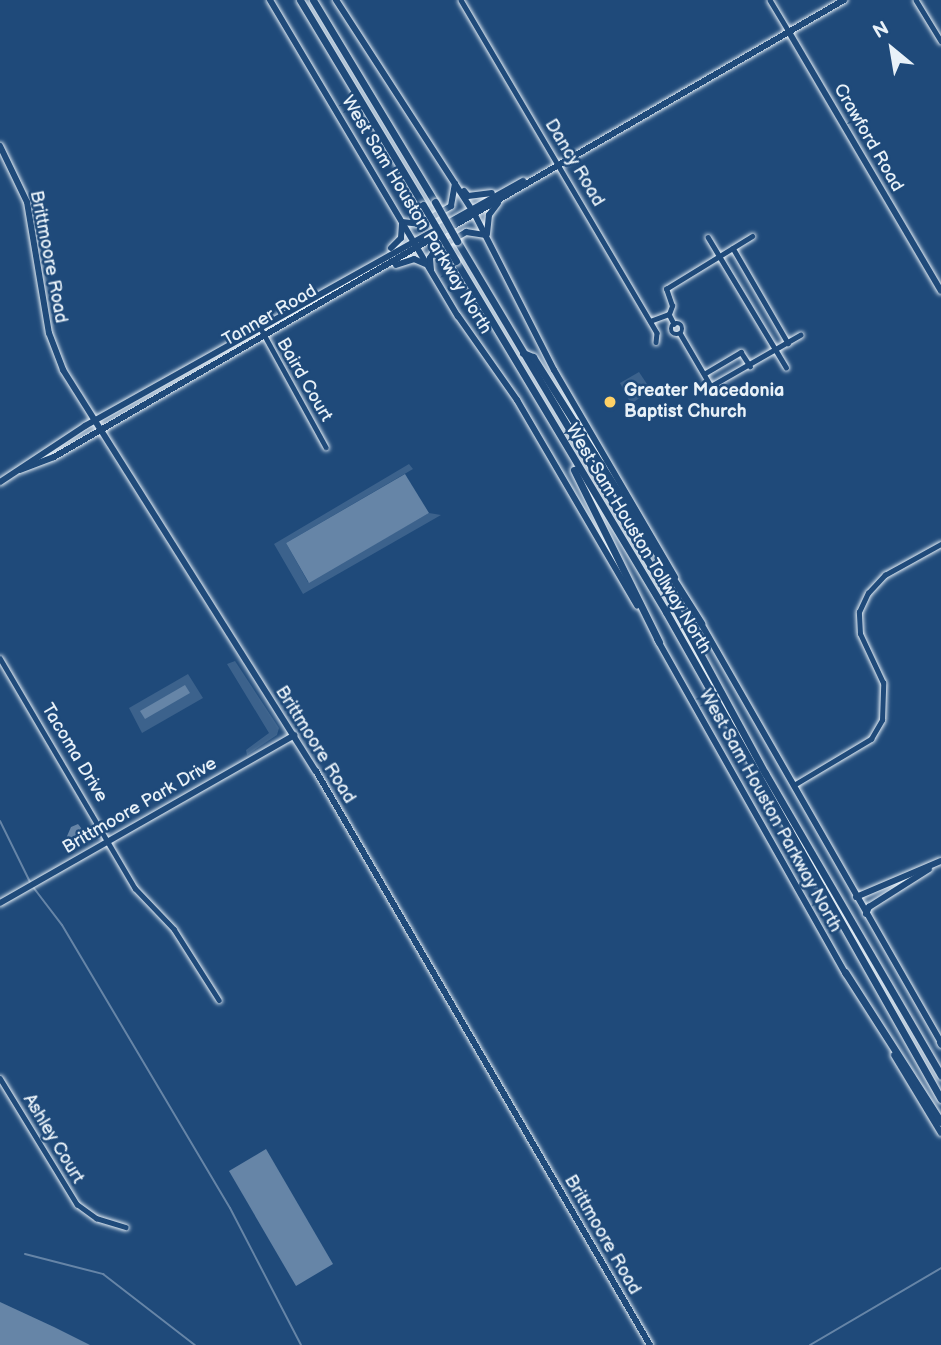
<!DOCTYPE html>
<html>
<head>
<meta charset="utf-8">
<style>
  body { margin:0 }
  #map { position:relative; width:941px; height:1345px; overflow:hidden; background:#1f4a7a; font-family:"Balsamiq Sans",sans-serif }
  div>[style] { position:absolute }
  .green>* { inset:0; background:#3c628c }
  .water>* { inset:0; background:#6685a7 }
  .stream>* { height:2px; margin:-1px; padding:0 1px; transform-origin:1px; border-radius:1px; background:#6685a7 }
  .roads { filter:drop-shadow(0 0 2px #e8f1f8) drop-shadow(0 0 2px #e8f1f8) }
  .street>* { height:4.5px; margin:-2.25px; padding:0 2.25px; transform-origin:2.25px; border-radius:2.25px; background:#1f4a7a }
  .street>.ring { margin:-2.25px; padding:0; box-sizing:content-box; background:none; border:4.5px solid #1f4a7a; border-radius:50% }
  .secondary>* { height:6px; margin:-3px; padding:0 3px; transform-origin:3px; border-radius:3px; background:#1f4a7a }
  .highway>* { height:7px; margin:-3.5px; padding:0 3.5px; transform-origin:3.5px; border-radius:3.5px; background:#1f4a7a }
  .bridges { filter:drop-shadow(0 0 2px #e8f1f8) drop-shadow(0 0 2px #e8f1f8) }
  .highway-bridge>* { height:7px; margin:-3.5px; padding:0 3.5px; transform-origin:3.5px; border-radius:3.5px; background:#1f4a7a }
  .dots>* { width:19px; height:19px; translate:-50% -50%; box-sizing:border-box; border:4px solid #1f4a7a; border-radius:50% }
  span { translate:-50% -50%; white-space:nowrap; text-align:center; line-height:1.15; -webkit-text-stroke:5px #1f4a7a; paint-order:stroke }
  .street-label { font-size:18px; color:#e8f1f8 }
  .poi-label { font-size:18px; color:#e8f1f8; font-weight:700 }
  .left { translate:0 -50%; text-align:left }
  .north { position:absolute; left:857px; top:14px; width:70px; height:70px; -webkit-text-stroke:5px #1f4a7a; paint-order:stroke; rotate:330deg; font-size:19px; font-weight:700; line-height:28px; text-align:center; color:#e8f1f8 }
  .north::after { content:''; display:block; margin:auto; width:24px; height:32px; background:#e8f1f8; clip-path:polygon(50% 0,100% 100%,50% 72%,0 100%) }
</style>
</head>
<body>
<div id="map">
  <div class="green">
    <div style="clip-path:polygon(639px 372px,651px 390px,631px 404px,620px 383px)"></div>
    <div style="clip-path:polygon(409px 464px,413px 469px,286px 543px,308px 582px,429px 513px,441px 515px,303px 594px,274px 544px)"></div>
    <div style="clip-path:polygon(235px 661px,279px 728px,277px 735px,247px 755px,246px 750px,269px 733px,227px 664px)"></div>
    <div style="clip-path:polygon(188px 674px,203px 698px,142px 733px,129px 708px)"></div>
  </div>
  <div class="water">
    <div style="clip-path:polygon(405px 474px,429px 513px,309px 583px,286px 543px)"></div>
    <div style="clip-path:polygon(185px 685px,190px 693px,145px 719px,140px 711px)"></div>
    <div style="clip-path:polygon(78px 824px,82px 829px,78px 844px,64px 843px,71px 827px)"></div>
    <div style="clip-path:polygon(266px 1149px,333px 1264px,296px 1286px,229px 1171px)"></div>
    <div style="clip-path:polygon(0 1302px,54px 1327px,90px 1345px,0 1345px)"></div>
  </div>
  <div class="stream">
    <div style="left:0;top:821px;width:68px;rotate:63.8deg"></div>
    <div style="left:33px;top:887px;width:48px;rotate:52.7deg"></div>
    <div style="left:62px;top:925px;width:329px;rotate:59.3deg"></div>
    <div style="left:230px;top:1208px;width:154px;rotate:62.6deg"></div>
    <div style="left:25px;top:1254px;width:81px;rotate:14.4deg"></div>
    <div style="left:103px;top:1274px;width:116px;rotate:37.7deg"></div>
    <div style="left:810px;top:1345px;width:152px;rotate:-30.4deg"></div>
  </div>
  <div class="roads">
    <div class="street">
      <div style="left:461px;top:0;width:386px;rotate:59.5deg"></div>
      <div style="left:657px;top:333px;width:9px;rotate:96deg"></div>
      <div style="left:770px;top:0;width:37px;rotate:59deg"></div>
      <div style="left:916px;top:0;width:48px;rotate:58.6deg"></div>
      <div style="left:708px;top:237px;width:152px;rotate:59deg"></div>
      <div style="left:733px;top:248px;width:110px;rotate:59.9deg"></div>
      <div style="left:669px;top:314px;width:9px;rotate:-69deg"></div>
      <div style="left:672px;top:306px;width:18px;rotate:-109deg"></div>
      <div style="left:666px;top:289px;width:101px;rotate:-31.6deg"></div>
      <div style="left:650px;top:321px;width:20px;rotate:-20deg"></div>
      <div style="left:669px;top:314px;width:11px;rotate:63deg"></div>
      <div class="ring" style="left:671.5px;top:323.5px;width:6.5px;height:6.5px"></div>
      <div style="left:260px;top:327px;width:137px;rotate:61.2deg"></div>
      <div style="left:680px;top:333px;width:61px;rotate:59.7deg"></div>
      <div style="left:711px;top:386px;width:103px;rotate:-29.8deg"></div>
      <div style="left:704px;top:374px;width:43px;rotate:-30.7deg"></div>
      <div style="left:741px;top:352px;width:17px;rotate:57deg"></div>
      <div style="left:0;top:658px;width:267px;rotate:59.6deg"></div>
      <div style="left:135px;top:888px;width:57px;rotate:46.4deg"></div>
      <div style="left:174px;top:929px;width:84px;rotate:57.6deg"></div>
      <div style="left:794px;top:785px;width:90px;rotate:-30.9deg"></div>
      <div style="left:871px;top:739px;width:22px;rotate:-60deg"></div>
      <div style="left:882px;top:720px;width:37px;rotate:-88deg"></div>
      <div style="left:883px;top:683px;width:54px;rotate:-115.1deg"></div>
      <div style="left:860px;top:634px;width:22px;rotate:-93deg"></div>
      <div style="left:859px;top:612px;width:21px;rotate:-65deg"></div>
      <div style="left:868px;top:593px;width:25px;rotate:-47deg"></div>
      <div style="left:885px;top:575px;width:64px;rotate:-29deg"></div>
      <div style="left:0;top:1078px;width:148px;rotate:58.6deg"></div>
      <div style="left:77px;top:1204px;width:24px;rotate:36deg"></div>
      <div style="left:96px;top:1218px;width:31px;rotate:17deg"></div>
    </div>
    <div class="secondary">
      <div style="left:270px;top:0;width:368px;rotate:59.3deg"></div>
      <div style="left:458px;top:316px;width:103px;rotate:54.9deg"></div>
      <div style="left:517px;top:400px;width:238px;rotate:59.7deg"></div>
      <div style="left:336px;top:0;width:256px;rotate:57.1deg"></div>
      <div style="left:475px;top:215px;width:174px;rotate:63deg"></div>
      <div style="left:554px;top:370px;width:240px;rotate:59.7deg"></div>
      <div style="left:789px;top:32px;width:300px;rotate:59.6deg"></div>
      <div style="left:0;top:146px;width:62px;rotate:64.3deg"></div>
      <div style="left:27px;top:202px;width:133px;rotate:80.5deg"></div>
      <div style="left:49px;top:333px;width:40px;rotate:69deg"></div>
      <div style="left:63px;top:370px;width:474px;rotate:57.8deg"></div>
      <div style="left:316px;top:771px;width:664px;rotate:59.81deg"></div>
      <div style="left:464px;top:191px;width:6px;rotate:51deg"></div>
      <div style="left:468px;top:196px;width:24px;rotate:-7deg"></div>
      <div style="left:402px;top:222px;width:18px;rotate:6deg"></div>
      <div style="left:420px;top:224px;width:36px;rotate:-30deg"></div>
      <div style="left:451px;top:206px;width:23px;rotate:-80deg"></div>
      <div style="left:487px;top:234px;width:19px;rotate:-84deg"></div>
      <div style="left:489px;top:215px;width:15px;rotate:-53deg"></div>
      <div style="left:391px;top:248px;width:14px;rotate:-45deg"></div>
      <div style="left:401px;top:238px;width:14px;rotate:-86deg"></div>
      <div style="left:396px;top:265px;width:19px;rotate:-18deg"></div>
      <div style="left:414px;top:259px;width:12px;rotate:24deg"></div>
      <div style="left:431px;top:270px;width:12px;rotate:-95deg"></div>
      <div style="left:430px;top:258px;width:9px;rotate:-58deg"></div>
      <div style="left:435px;top:250px;width:36px;rotate:-30deg"></div>
      <div style="left:466px;top:232px;width:20px;rotate:9deg"></div>
      <div style="left:20px;top:470px;width:36px;rotate:-21deg"></div>
      <div style="left:54px;top:457px;width:913px;rotate:-30.05deg"></div>
      <div style="left:0;top:482px;width:102px;rotate:-33.4deg"></div>
      <div style="left:85px;top:426px;width:502px;rotate:-29.22deg"></div>
      <div style="left:699px;top:620px;width:487px;rotate:60.2deg"></div>
      <div style="left:657px;top:639px;width:385px;rotate:60.6deg"></div>
      <div style="left:856px;top:897px;width:92px;rotate:-23deg"></div>
      <div style="left:0;top:903px;width:339px;rotate:-29.7deg"></div>
      <div style="left:866px;top:914px;width:8px;rotate:-67deg"></div>
      <div style="left:869px;top:907px;width:71px;rotate:-32.3deg"></div>
      <div style="left:894px;top:1055px;width:91px;rotate:58.9deg"></div>
    </div>
    <div class="highway">
      <div style="left:300px;top:0;width:239px;rotate:59deg"></div>
      <div style="left:313px;top:0;width:236px;rotate:58.9deg"></div>
      <div style="left:457px;top:241px;width:420px;rotate:59.2deg"></div>
      <div style="left:672px;top:602px;width:195px;rotate:61.5deg"></div>
      <div style="left:765px;top:773px;width:350px;rotate:59.8deg"></div>
      <div style="left:456px;top:261px;width:409px;rotate:59.1deg"></div>
      <div style="left:666px;top:612px;width:559px;rotate:60.55deg"></div>
      <div style="left:523px;top:353px;width:11px;rotate:22deg"></div>
      <div style="left:533px;top:357px;width:315px;rotate:57.7deg"></div>
      <div style="left:574px;top:470px;width:192px;rotate:63.7deg"></div>
      <div style="left:845px;top:972px;width:178px;rotate:57.4deg"></div>
      <div style="left:940px;top:1042px;width:2px;rotate:63deg"></div>
    </div>
  </div>
  <div class="bridges">
    <div class="highway-bridge">
      <div style="left:435px;top:202px;width:45px;rotate:60.6deg"></div>
      <div style="left:423px;top:205px;width:65px;rotate:59.5deg"></div>
    </div>
  </div>
  <div class="dots">
    <div style="left:610px;top:402px;background:#ffd166"></div>
  </div>
  <div class="street-label">
    <span style="left:868px;top:138px;rotate:60deg">Crawford Road</span>
    <span style="left:574px;top:163px;rotate:59deg">Dancy Road</span>
    <span style="left:416px;top:215px;rotate:59deg">West Sam Houston Parkway North</span>
    <span style="left:48px;top:257px;rotate:79deg">Brittmoore Road</span>
    <span style="left:270px;top:316px;rotate:-30deg">Tanner Road</span>
    <span style="left:304px;top:380px;rotate:60deg">Baird Court</span>
    <span style="left:638px;top:539px;rotate:59deg">West Sam Houston Tollway North</span>
    <span style="left:315px;top:745px;rotate:58deg">Brittmoore Road</span>
    <span style="left:74px;top:753px;rotate:59deg">Tacoma Drive</span>
    <span style="left:140px;top:806px;rotate:-30deg">Brittmoore Park Drive</span>
    <span style="left:770px;top:811px;rotate:61deg">West Sam Houston Parkway North</span>
    <span style="left:53px;top:1139px;rotate:59deg">Ashley Court</span>
    <span style="left:602px;top:1235px;rotate:60deg">Brittmoore Road</span>
  </div>
  <div class="poi-label">
    <span class="left" style="left:624px;top:402px">Greater Macedonia<br>Baptist Church</span>
  </div>
  <div class="north">N</div>
</div>
</body>
</html>
